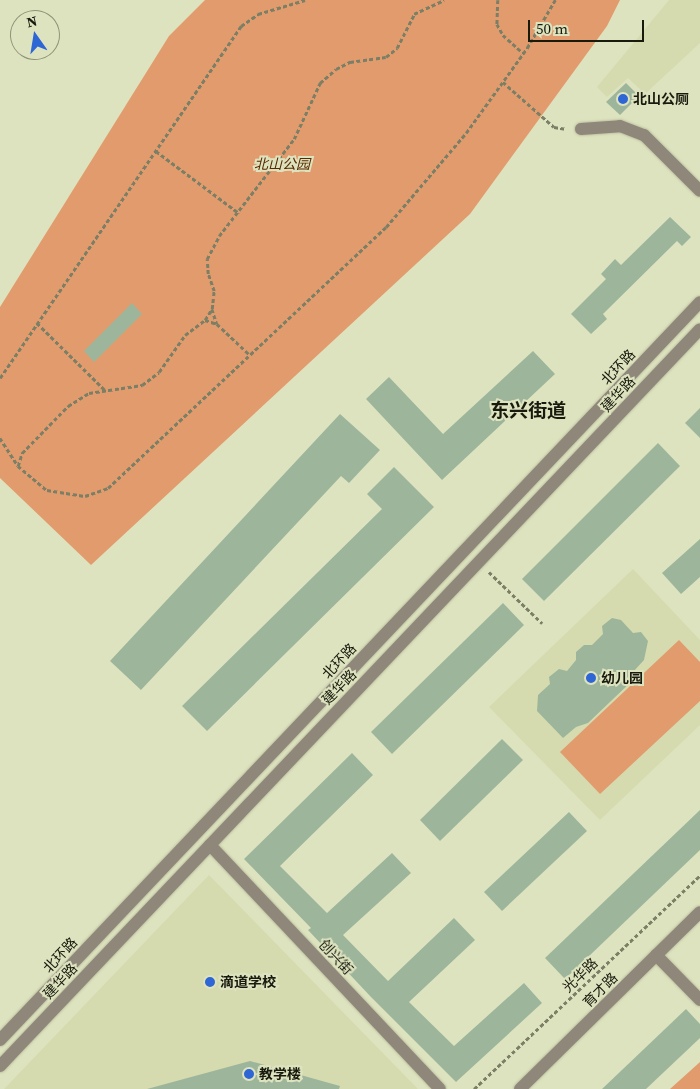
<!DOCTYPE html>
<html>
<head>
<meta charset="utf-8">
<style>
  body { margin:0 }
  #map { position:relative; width:700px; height:1089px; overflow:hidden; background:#dee3bf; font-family:"Source Serif 4","Noto Sans SC",serif }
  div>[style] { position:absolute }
  .built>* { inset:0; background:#d5dbaf }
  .green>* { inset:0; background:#e19b6c }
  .building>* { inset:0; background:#9db69b }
  .path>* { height:2.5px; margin-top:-1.25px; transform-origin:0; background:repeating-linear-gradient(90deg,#7b7f66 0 4px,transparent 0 6.5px) }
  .roads { filter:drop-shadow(0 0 1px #babf9f) drop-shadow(0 0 1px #babf9f) }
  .minor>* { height:12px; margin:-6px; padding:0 6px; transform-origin:6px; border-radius:6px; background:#8f877a }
  .tertiary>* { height:12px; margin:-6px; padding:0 6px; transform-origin:6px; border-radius:6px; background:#8f877a }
  .dots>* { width:14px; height:14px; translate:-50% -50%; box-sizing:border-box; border:2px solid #dee3bf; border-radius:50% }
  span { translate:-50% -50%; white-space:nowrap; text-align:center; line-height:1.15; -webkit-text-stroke:4px #dee3bf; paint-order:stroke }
  .poi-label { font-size:14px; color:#181a0d; font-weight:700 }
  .left { translate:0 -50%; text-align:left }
  .park-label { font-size:14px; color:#592900; font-style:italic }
  .street-label { font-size:14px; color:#181a0d }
  .district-label { font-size:19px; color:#181a0d; font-weight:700 }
  .north { position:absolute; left:10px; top:10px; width:50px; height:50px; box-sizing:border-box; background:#dee3bf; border:1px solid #8f9378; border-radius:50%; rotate:347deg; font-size:14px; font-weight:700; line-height:20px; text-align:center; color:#181a0d }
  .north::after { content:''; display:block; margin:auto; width:18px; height:22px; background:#2f66d5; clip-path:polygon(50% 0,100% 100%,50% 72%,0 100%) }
  .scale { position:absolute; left:528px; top:20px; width:116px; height:22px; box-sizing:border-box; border:2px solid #181a0d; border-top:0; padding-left:6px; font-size:15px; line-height:18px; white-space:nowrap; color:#181a0d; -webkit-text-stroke:4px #dee3bf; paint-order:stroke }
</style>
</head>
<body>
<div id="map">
  <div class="built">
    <div style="clip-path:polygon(669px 0,700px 0,700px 43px,645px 94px,628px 78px,607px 97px,597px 87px)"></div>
    <div style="clip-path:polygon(633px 569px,700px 640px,700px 725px,600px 820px,489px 707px)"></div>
    <div style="clip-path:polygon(209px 875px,418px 1089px,4px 1089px)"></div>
  </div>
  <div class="green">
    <div style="clip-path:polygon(205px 0,620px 0,607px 26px,470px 214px,91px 565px,0 478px,0 307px,169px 36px)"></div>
    <div style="clip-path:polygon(679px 640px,700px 662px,700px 701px,600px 794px,560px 752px)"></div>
    <div style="clip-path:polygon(700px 1062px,700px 1089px,670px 1089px)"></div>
  </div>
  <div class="building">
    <div style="clip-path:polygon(626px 83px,639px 96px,620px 115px,606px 102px)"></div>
    <div style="clip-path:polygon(670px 217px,691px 237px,682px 246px,677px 241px,603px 314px,607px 319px,591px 334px,571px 314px,606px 279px,601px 274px,615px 259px,621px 265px)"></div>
    <div style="clip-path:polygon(132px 303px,142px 314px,94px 362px,84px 351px)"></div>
    <div style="clip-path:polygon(533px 351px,555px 374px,442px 480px,366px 399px,389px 377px,443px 434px)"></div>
    <div style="clip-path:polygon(700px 408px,700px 438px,685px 423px)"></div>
    <div style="clip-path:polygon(340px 414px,380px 450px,349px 483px,341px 476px,141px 690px,110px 661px)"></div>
    <div style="clip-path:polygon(658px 443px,680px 466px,544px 601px,522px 579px)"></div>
    <div style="clip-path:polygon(394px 467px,434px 507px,207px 731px,182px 706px,382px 509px,367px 494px)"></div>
    <div style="clip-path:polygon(700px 539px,700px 577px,681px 594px,662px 573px)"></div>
    <div style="clip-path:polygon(503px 603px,524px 625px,392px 754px,371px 732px)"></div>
    <div style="clip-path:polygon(612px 618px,621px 620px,633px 633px,641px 632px,648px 641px,644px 660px,633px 672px,633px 680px,588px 723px,576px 727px,563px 738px,537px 711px,538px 695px,550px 684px,549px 677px,559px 669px,567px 671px,576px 660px,576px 652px,584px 645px,592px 645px,603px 634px,602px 626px)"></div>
    <div style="clip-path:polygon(502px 739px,523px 760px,440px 841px,420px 820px)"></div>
    <div style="clip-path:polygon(352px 753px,373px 775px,280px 866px,327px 913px,392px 853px,411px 873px,343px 935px,388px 981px,454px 918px,475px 940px,409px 1002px,454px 1046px,524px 983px,542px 1003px,456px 1082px,371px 997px,308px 930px,311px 928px,244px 859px)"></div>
    <div style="clip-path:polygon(700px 810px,700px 850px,565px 979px,545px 958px)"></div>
    <div style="clip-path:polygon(569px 812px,587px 831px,502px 911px,484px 892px)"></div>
    <div style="clip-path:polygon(686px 1009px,700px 1024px,700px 1038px,646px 1089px,602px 1089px)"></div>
    <div style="clip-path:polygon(250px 1061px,340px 1086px,339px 1089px,147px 1089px)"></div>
  </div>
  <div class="path">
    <div style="left:498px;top:0;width:24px;rotate:92deg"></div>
    <div style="left:497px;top:24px;width:13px;rotate:61deg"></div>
    <div style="left:503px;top:35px;width:27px;rotate:42deg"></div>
    <div style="left:503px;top:82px;width:68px;rotate:41.4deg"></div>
    <div style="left:554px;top:127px;width:13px;rotate:9deg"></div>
    <div style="left:156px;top:151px;width:104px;rotate:36.8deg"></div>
    <div style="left:212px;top:309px;width:16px;rotate:72deg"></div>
    <div style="left:205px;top:320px;width:13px;rotate:-58deg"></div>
    <div style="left:212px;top:309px;width:18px;rotate:-84deg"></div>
    <div style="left:214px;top:291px;width:18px;rotate:-109deg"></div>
    <div style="left:208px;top:274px;width:15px;rotate:-94deg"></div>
    <div style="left:207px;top:259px;width:26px;rotate:-62deg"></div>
    <div style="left:219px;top:236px;width:123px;rotate:-52.3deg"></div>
    <div style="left:294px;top:139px;width:62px;rotate:-65.1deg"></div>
    <div style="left:320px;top:83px;width:21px;rotate:-41deg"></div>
    <div style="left:336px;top:69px;width:16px;rotate:-27deg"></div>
    <div style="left:350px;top:62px;width:36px;rotate:-8deg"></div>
    <div style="left:386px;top:57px;width:14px;rotate:-39deg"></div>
    <div style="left:397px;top:48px;width:38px;rotate:-63deg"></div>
    <div style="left:414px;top:14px;width:33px;rotate:-25deg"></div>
    <div style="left:37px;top:323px;width:95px;rotate:44.6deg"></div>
    <div style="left:0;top:378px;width:427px;rotate:-55.6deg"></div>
    <div style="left:241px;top:26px;width:21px;rotate:-35deg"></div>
    <div style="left:258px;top:14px;width:49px;rotate:-16.6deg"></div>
    <div style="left:0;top:438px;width:33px;rotate:57deg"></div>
    <div style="left:18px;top:466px;width:38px;rotate:40deg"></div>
    <div style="left:47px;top:490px;width:38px;rotate:9deg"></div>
    <div style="left:85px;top:496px;width:24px;rotate:-19deg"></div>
    <div style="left:108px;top:488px;width:381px;rotate:-43.2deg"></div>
    <div style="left:386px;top:227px;width:123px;rotate:-49.6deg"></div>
    <div style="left:466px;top:133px;width:105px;rotate:-54.3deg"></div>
    <div style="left:527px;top:48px;width:56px;rotate:-59.7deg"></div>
    <div style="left:18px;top:466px;width:14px;rotate:-73deg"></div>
    <div style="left:22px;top:453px;width:66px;rotate:-45.6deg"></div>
    <div style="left:68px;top:406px;width:25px;rotate:-32deg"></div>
    <div style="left:89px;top:393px;width:54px;rotate:-8.6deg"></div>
    <div style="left:142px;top:385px;width:21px;rotate:-37deg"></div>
    <div style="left:159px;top:372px;width:45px;rotate:-54.9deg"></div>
    <div style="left:185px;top:335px;width:25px;rotate:-37deg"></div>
    <div style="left:205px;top:320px;width:13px;rotate:18deg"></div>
    <div style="left:217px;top:324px;width:45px;rotate:43.2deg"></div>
    <div style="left:489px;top:572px;width:74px;rotate:43.9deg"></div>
    <div style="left:474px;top:1089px;width:311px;rotate:-43.4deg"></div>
  </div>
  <div class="roads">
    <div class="minor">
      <div style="left:581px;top:129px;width:39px;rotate:-4deg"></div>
      <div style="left:620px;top:126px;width:26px;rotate:21deg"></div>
      <div style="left:644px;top:135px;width:79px;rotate:45deg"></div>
      <div style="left:210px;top:845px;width:335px;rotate:46.7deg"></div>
      <div style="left:656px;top:955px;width:63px;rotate:45.6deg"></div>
    </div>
    <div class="tertiary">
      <div style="left:0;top:1040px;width:1017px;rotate:-46.51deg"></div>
      <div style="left:0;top:1066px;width:1016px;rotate:-46.47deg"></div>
      <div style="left:520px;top:1089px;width:252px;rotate:-44.5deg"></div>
    </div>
  </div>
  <div class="dots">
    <div style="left:623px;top:99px;background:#2f66d5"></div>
    <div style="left:591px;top:678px;background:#2f66d5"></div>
    <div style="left:210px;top:982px;background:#2f66d5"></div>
    <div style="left:249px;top:1074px;background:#2f66d5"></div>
  </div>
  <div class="poi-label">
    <span class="left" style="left:633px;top:99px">北山公厕</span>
    <span class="left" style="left:601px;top:678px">幼儿园</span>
    <span class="left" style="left:220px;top:982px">滴道学校</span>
    <span class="left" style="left:259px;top:1074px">教学楼</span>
  </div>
  <div class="park-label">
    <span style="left:282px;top:164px">北山公园</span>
  </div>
  <div class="street-label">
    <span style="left:618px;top:367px;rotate:-47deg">北环路</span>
    <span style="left:618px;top:394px;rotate:-47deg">建华路</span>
    <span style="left:339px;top:661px;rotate:-47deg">北环路</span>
    <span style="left:339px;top:687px;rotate:-46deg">建华路</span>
    <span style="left:60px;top:955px;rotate:-47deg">北环路</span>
    <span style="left:336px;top:957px;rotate:47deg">创兴街</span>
    <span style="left:580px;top:975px;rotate:-44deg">光华路</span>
    <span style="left:60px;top:981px;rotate:-47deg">建华路</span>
    <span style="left:600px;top:990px;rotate:-45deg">育才路</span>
  </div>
  <div class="district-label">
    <span style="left:528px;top:411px">东兴街道</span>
  </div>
  <div class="north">N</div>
  <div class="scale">50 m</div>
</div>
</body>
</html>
